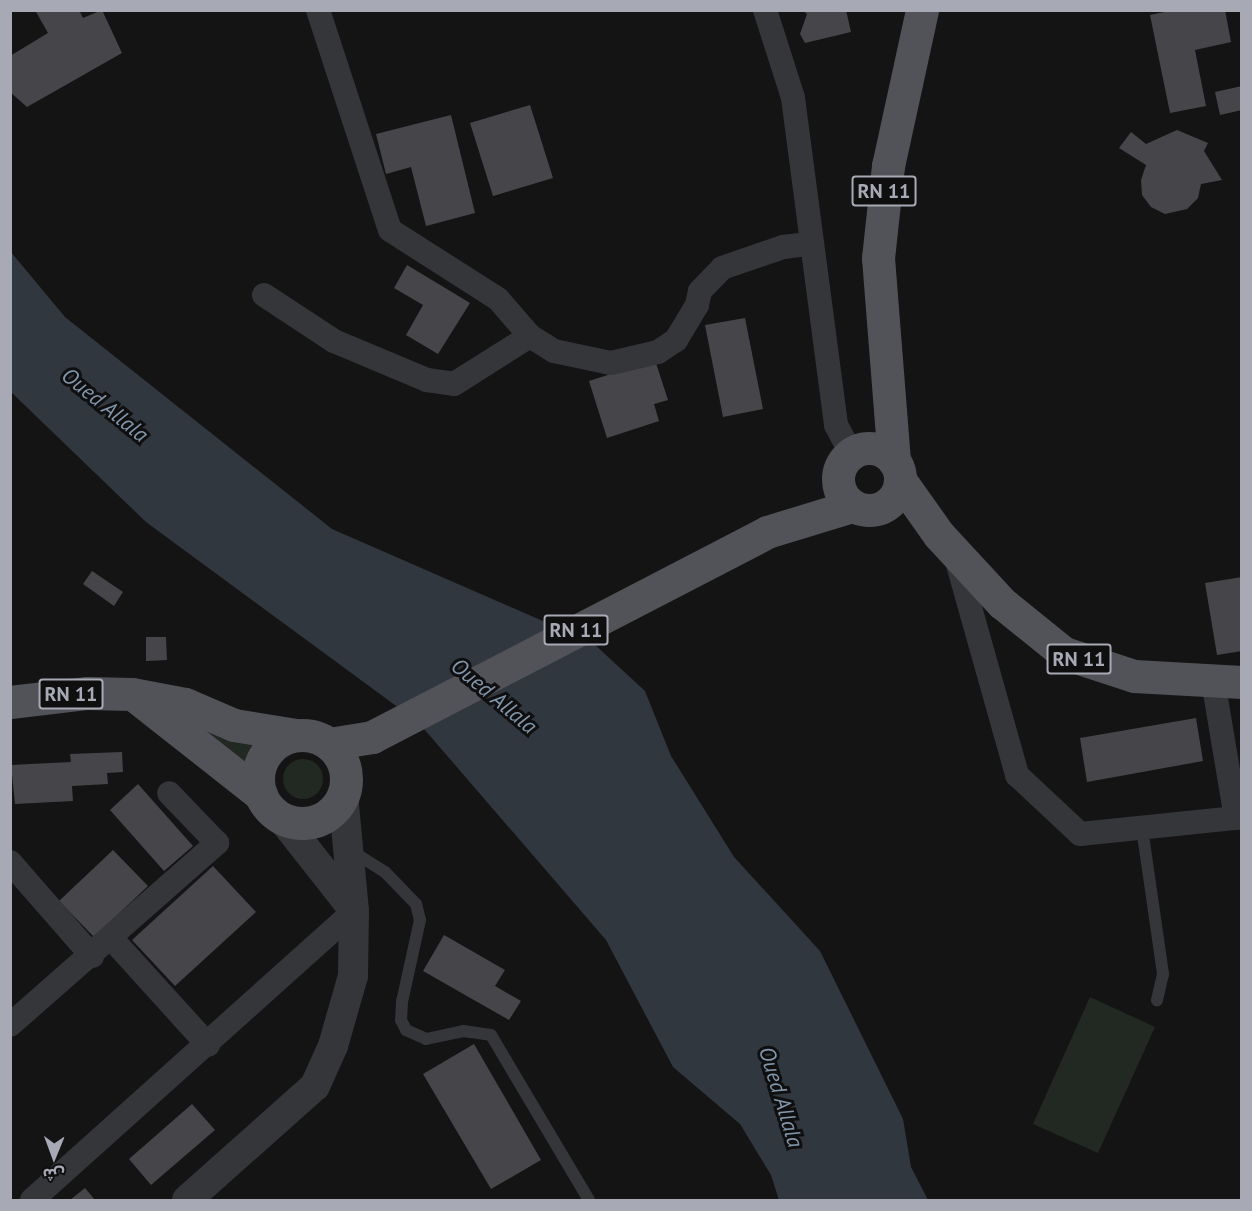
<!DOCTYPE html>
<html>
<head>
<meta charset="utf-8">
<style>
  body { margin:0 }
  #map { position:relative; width:1252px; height:1211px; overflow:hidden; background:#141415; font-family:"PT Sans","Noto Sans Arabic",sans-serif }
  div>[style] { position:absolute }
  .green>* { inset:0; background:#222923 }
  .round { border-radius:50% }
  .water>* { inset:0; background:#31373e }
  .building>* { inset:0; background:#46464a }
  .service>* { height:12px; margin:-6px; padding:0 6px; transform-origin:6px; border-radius:6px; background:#35363a }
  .minor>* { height:24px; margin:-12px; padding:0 12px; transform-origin:12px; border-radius:12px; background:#35363a }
  .tertiary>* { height:30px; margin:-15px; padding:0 15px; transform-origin:15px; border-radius:15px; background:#35363a }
  .primary>* { height:33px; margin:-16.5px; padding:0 16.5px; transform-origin:16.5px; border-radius:16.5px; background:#525358 }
  .primary>.ring { margin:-16.5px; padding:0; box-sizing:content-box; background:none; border:33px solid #525358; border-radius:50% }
  span { translate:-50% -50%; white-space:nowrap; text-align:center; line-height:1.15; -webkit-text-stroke:6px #0f0f10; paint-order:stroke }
  .shield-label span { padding:2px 4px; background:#0f0f10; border:2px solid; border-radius:4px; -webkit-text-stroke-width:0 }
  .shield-label { font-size:20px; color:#a7aab4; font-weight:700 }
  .water-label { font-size:22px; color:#8296ab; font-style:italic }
  .frame { position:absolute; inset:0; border:12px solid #a7aab4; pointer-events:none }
  .north { position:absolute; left:24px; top:1127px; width:60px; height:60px; -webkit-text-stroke:4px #0f0f10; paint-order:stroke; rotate:181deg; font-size:16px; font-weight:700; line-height:24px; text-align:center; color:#a7aab4 }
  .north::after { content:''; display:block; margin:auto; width:21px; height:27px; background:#a7aab4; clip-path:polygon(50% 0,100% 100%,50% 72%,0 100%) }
</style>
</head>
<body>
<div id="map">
  <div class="green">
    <div style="clip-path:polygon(164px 709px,261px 745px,247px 771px)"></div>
    <div class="round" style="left:283px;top:759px;width:40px;height:40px"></div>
    <div style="clip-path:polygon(1090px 997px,1155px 1027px,1098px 1153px,1033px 1124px)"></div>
  </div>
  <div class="water">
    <div style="clip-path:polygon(10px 251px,65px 317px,332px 529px,593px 643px,645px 691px,671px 756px,734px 857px,820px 951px,903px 1119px,911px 1167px,928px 1200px,779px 1200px,771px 1175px,740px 1124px,673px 1067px,606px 940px,418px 722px,146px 522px,11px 392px)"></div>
  </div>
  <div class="building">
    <div style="clip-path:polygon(35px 10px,79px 10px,83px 18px,102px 10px,122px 53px,27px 107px,10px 92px,10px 56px,48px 33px)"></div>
    <div style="clip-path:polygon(802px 10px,846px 10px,851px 32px,805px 43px,800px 34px,807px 14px)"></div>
    <div style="clip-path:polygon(1174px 10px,1225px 10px,1231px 42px,1195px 50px,1206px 106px,1170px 113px,1150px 15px)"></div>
    <div style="clip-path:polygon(1242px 86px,1242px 110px,1220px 115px,1215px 92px)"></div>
    <div style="clip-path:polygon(530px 105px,553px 178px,493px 196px,470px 123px)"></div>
    <div style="clip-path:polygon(451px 115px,475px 213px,426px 226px,411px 167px,386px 174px,376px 134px)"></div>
    <div style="clip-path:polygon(1177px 130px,1208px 143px,1204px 151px,1222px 180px,1201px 184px,1198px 198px,1187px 209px,1165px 214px,1151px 207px,1142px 195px,1141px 180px,1146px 165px,1119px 148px,1131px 132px,1146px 144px)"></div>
    <div style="clip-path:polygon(407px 265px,470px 303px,438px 354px,406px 335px,423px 305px,394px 288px)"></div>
    <div style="clip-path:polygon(745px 318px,763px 409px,723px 417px,705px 325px)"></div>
    <div style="clip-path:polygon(655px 360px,668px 400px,654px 404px,659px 421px,607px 438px,589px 381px)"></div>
    <div style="clip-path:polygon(92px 571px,123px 592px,114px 606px,83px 584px)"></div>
    <div style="clip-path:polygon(1242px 577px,1242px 651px,1217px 655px,1205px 583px)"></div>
    <div style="clip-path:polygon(146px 637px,166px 637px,167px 660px,146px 661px)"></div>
    <div style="clip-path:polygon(1196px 718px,1203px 761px,1087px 782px,1080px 738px)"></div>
    <div style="clip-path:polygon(122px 752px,123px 772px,107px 773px,108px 784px,72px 786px,73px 801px,15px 804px,11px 765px,71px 762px,70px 754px)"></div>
    <div style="clip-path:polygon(138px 784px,193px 846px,164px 871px,110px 810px)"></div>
    <div style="clip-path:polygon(113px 850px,148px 886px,94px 937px,59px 901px)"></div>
    <div style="clip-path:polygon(213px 866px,256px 912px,175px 986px,132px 940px)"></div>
    <div style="clip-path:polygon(444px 935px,505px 970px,495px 986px,521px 1001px,509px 1020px,423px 971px)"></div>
    <div style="clip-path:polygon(474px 1044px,541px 1160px,491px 1189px,423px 1074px)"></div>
    <div style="clip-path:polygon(192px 1104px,215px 1130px,151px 1185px,129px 1159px)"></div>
    <div style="clip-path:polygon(85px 1188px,95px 1200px,70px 1200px)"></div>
  </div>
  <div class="service">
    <div style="left:1142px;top:828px;width:148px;rotate:81.8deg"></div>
    <div style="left:1163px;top:974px;width:27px;rotate:103deg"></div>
    <div style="left:350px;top:850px;width:41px;rotate:32.2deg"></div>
    <div style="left:385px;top:872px;width:45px;rotate:45.9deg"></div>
    <div style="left:416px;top:904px;width:16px;rotate:76deg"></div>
    <div style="left:420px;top:920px;width:84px;rotate:102.4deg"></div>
    <div style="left:402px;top:1002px;width:18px;rotate:93deg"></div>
    <div style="left:401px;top:1020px;width:11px;rotate:63deg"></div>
    <div style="left:406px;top:1030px;width:22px;rotate:24deg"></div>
    <div style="left:426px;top:1039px;width:38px;rotate:-12deg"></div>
    <div style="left:463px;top:1031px;width:28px;rotate:8deg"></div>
    <div style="left:491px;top:1035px;width:192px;rotate:59.3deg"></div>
  </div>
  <div class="minor">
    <div style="left:318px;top:10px;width:231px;rotate:71.9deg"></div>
    <div style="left:390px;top:230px;width:128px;rotate:32.6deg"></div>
    <div style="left:498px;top:299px;width:49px;rotate:49.1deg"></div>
    <div style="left:530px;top:336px;width:28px;rotate:32deg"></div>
    <div style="left:554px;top:351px;width:58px;rotate:11.9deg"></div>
    <div style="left:611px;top:363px;width:48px;rotate:-13.2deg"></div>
    <div style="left:658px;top:352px;width:22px;rotate:-34deg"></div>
    <div style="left:676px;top:340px;width:41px;rotate:-59deg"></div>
    <div style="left:697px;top:305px;width:14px;rotate:-78deg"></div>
    <div style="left:700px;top:291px;width:32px;rotate:-46deg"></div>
    <div style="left:722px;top:268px;width:65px;rotate:-19deg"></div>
    <div style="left:783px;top:247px;width:26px;rotate:-7deg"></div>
    <div style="left:765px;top:10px;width:92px;rotate:72.3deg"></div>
    <div style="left:793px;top:98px;width:330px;rotate:82.5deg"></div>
    <div style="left:836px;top:425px;width:32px;rotate:62deg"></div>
    <div style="left:264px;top:295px;width:84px;rotate:33.3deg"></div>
    <div style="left:334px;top:341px;width:101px;rotate:22.8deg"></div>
    <div style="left:427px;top:380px;width:27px;rotate:8deg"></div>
    <div style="left:454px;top:384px;width:90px;rotate:-32.3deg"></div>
    <div style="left:955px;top:554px;width:230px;rotate:74.3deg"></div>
    <div style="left:1017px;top:775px;width:86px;rotate:43.1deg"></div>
    <div style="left:1080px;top:834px;width:157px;rotate:-5.9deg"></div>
    <div style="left:1236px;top:818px;width:139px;rotate:-99.5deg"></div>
    <div style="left:10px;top:862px;width:125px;rotate:48.9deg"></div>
    <div style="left:112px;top:939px;width:143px;rotate:47.8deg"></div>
    <div style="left:10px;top:1025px;width:276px;rotate:-41.3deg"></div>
    <div style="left:217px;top:843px;width:69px;rotate:-133.8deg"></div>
    <div style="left:32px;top:1200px;width:433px;rotate:-41.9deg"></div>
  </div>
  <div class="tertiary">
    <div style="left:283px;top:820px;width:107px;rotate:51.8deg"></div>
    <div style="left:187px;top:1200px;width:171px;rotate:-41.7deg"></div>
    <div style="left:315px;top:1086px;width:44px;rotate:-65.8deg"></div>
    <div style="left:333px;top:1046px;width:73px;rotate:-74.1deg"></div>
    <div style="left:353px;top:976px;width:65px;rotate:-89.1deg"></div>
    <div style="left:354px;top:911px;width:117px;rotate:-95.4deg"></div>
  </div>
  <div class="primary">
    <div class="ring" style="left:838px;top:448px;width:29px;height:29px"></div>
    <div style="left:894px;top:461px;width:204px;rotate:-94.5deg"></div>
    <div style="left:878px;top:258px;width:93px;rotate:-83.8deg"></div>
    <div style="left:888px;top:166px;width:160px;rotate:-77.7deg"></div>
    <div style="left:900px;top:480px;width:67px;rotate:54.7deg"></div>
    <div style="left:939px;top:535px;width:93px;rotate:47.2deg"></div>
    <div style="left:1002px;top:603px;width:80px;rotate:38.9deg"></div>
    <div style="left:1064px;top:653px;width:74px;rotate:18.2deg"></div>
    <div style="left:1134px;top:676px;width:108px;rotate:3.2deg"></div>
    <div style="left:134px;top:695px;width:162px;rotate:38.2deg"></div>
    <div style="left:10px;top:702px;width:78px;rotate:-6.7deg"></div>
    <div style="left:87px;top:693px;width:45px;rotate:1.3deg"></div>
    <div style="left:132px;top:694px;width:54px;rotate:10.7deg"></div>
    <div style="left:185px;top:704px;width:53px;rotate:23.2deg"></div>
    <div style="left:234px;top:725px;width:63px;rotate:9.2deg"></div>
    <div class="ring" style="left:258px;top:735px;width:55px;height:55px"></div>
    <div style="left:329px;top:744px;width:44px;rotate:-9.2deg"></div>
    <div style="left:372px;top:737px;width:445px;rotate:-27.4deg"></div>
    <div style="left:767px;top:532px;width:89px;rotate:-17deg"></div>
  </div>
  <div class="shield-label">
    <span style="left:884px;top:191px">RN 11</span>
    <span style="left:576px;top:630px">RN 11</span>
    <span style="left:1079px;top:659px">RN 11</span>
    <span style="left:71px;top:694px">RN 11</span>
  </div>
  <div class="water-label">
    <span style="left:105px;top:405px;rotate:39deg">Oued Allala</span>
    <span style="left:494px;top:696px;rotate:40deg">Oued Allala</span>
    <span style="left:781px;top:1097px;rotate:73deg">Oued Allala</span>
  </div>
  <div class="frame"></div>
  <div class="north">ش</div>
</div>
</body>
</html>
